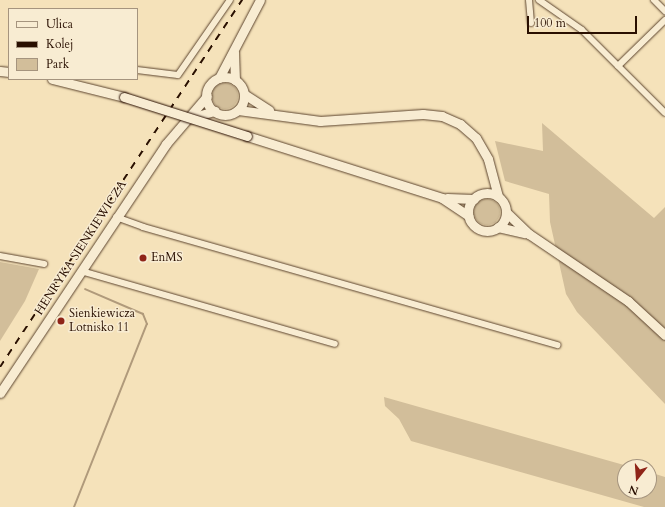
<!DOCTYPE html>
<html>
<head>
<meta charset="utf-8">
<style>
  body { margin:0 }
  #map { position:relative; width:665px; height:507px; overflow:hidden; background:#f5e2ba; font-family:Cardo,serif }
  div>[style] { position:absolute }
  .green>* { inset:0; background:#d2be9a }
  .round { border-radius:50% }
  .stream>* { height:2px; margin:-1px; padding:0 1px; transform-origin:1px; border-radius:1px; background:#b09a7b }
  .roads { filter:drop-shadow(0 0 1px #5c442e) drop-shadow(0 0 1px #5c442e) }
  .minor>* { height:6px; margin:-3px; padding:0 3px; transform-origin:3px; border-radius:3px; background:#f8ecd2 }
  .secondary>* { height:9px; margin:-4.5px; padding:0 4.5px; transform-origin:4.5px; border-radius:4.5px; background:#f8ecd2 }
  .secondary>.ring { margin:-4.5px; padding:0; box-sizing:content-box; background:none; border:9px solid #f8ecd2; border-radius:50% }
  .rail>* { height:2px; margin-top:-1px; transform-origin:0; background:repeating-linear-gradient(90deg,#290f00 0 7px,transparent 0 14px) }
  .bridges { filter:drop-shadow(0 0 1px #290f00) drop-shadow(0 0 1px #290f00) }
  .secondary-bridge>* { height:9px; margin:-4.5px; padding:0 4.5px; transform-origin:4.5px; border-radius:4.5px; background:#f8ecd2 }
  .dots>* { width:11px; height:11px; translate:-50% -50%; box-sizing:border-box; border:2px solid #f8ecd2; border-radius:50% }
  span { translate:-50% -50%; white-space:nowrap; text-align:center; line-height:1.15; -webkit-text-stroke:3px #f8ecd2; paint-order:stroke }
  .street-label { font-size:12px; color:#290f00 }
  .poi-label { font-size:12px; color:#290f00 }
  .left { translate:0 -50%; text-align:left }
  .legend { position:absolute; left:8px; top:8px; width:130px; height:72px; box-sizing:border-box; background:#f8ecd2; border:1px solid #a5947e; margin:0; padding:5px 7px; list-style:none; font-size:12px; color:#290f00 }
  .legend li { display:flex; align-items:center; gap:8px; height:20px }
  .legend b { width:20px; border:1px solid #a5947e }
  .north { position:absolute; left:617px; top:459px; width:40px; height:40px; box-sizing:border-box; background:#f8ecd2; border:1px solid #a5947e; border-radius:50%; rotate:197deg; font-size:11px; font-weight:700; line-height:16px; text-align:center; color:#290f00 }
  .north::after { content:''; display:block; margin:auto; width:14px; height:18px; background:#8f2418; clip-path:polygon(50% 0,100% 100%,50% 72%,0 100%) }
  .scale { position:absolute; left:527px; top:16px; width:110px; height:18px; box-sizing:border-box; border:2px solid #290f00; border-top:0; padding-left:5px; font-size:12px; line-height:14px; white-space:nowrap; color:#290f00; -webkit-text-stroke:3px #f8ecd2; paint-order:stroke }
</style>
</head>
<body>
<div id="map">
  <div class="green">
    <div class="round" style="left:212px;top:83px;width:26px;height:26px"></div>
    <div style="clip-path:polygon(542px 123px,654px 218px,665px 207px,665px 404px,577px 312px,566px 294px,550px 222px,549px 194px,505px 181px,495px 141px,543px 151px)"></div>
    <div class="round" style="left:474px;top:199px;width:26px;height:26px"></div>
    <div style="clip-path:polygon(0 262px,39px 269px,25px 301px,0 341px)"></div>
    <div style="clip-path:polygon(384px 397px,631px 467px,625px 467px,625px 491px,649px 491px,649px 472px,665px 477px,665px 507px,644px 507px,411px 441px,399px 419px,385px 406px)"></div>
  </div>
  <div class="stream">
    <div style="left:74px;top:507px;width:197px;rotate:-68.3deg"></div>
    <div style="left:147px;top:324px;width:11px;rotate:-112deg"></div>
    <div style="left:143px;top:314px;width:63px;rotate:-156.7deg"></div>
  </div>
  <div class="roads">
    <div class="minor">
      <div style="left:529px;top:0;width:23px;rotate:85deg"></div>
      <div style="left:539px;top:0;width:52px;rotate:34.9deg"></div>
      <div style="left:582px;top:30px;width:117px;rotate:45deg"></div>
      <div style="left:654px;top:0;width:16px;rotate:45deg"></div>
      <div style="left:618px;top:66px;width:66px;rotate:-44.4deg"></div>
      <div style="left:137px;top:70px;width:41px;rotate:7deg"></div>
      <div style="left:178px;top:75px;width:91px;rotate:-55.3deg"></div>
      <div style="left:116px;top:217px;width:29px;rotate:20deg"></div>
      <div style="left:143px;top:227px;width:431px;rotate:15.9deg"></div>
      <div style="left:0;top:256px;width:45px;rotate:10.3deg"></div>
      <div style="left:81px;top:271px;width:264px;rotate:16deg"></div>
    </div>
    <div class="secondary">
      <div style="left:234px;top:52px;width:28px;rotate:88deg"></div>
      <div style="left:0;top:71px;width:9px;rotate:6deg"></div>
      <div class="ring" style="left:206px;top:77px;width:29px;height:29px"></div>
      <div style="left:219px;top:78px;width:88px;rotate:-62.3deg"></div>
      <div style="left:52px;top:79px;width:74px;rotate:14deg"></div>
      <div style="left:244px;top:94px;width:30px;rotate:33deg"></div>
      <div style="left:238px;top:110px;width:83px;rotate:7.6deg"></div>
      <div style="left:320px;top:121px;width:103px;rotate:-3.9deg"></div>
      <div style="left:423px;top:114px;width:19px;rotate:6deg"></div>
      <div style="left:442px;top:116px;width:20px;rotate:24deg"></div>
      <div style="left:460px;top:124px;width:21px;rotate:41deg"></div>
      <div style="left:476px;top:138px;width:24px;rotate:60deg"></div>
      <div style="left:488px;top:159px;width:39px;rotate:75deg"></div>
      <div style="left:188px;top:119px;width:28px;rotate:-17deg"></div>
      <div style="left:247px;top:136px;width:205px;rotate:17.6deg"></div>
      <div style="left:442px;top:198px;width:32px;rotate:34deg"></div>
      <div class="ring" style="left:468px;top:193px;width:29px;height:29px"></div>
      <div style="left:447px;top:198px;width:27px;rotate:2deg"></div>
      <div style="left:506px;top:212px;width:32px;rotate:44deg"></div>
      <div style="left:529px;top:234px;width:120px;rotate:34.1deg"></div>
      <div style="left:628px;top:301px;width:50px;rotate:42.6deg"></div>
      <div style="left:498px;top:227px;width:28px;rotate:13deg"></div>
      <div style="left:0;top:393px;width:299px;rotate:-56.3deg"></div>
      <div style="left:166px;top:144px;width:63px;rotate:-49.5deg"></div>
    </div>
  </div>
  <div class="rail">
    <div style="left:0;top:367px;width:440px;rotate:-56.6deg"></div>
  </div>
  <div class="bridges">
    <div class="secondary-bridge">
      <div style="left:124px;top:97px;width:129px;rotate:17.6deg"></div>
    </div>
  </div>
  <div class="dots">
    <div style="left:143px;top:258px;background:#8f2418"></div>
    <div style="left:61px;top:321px;background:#8f2418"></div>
  </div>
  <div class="street-label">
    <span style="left:81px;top:248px;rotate:-57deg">HENRYKA SIENKIEWICZA</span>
  </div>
  <div class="poi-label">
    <span class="left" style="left:151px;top:258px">EnMS</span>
    <span class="left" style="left:69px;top:321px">Sienkiewicza<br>Lotnisko 11</span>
  </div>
  <ul class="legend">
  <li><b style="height:5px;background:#f8ecd2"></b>Ulica</li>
  <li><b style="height:5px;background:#290f00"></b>Kolej</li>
  <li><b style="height:11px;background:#d2be9a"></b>Park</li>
  </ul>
  <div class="north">N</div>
  <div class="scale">100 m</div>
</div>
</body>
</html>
